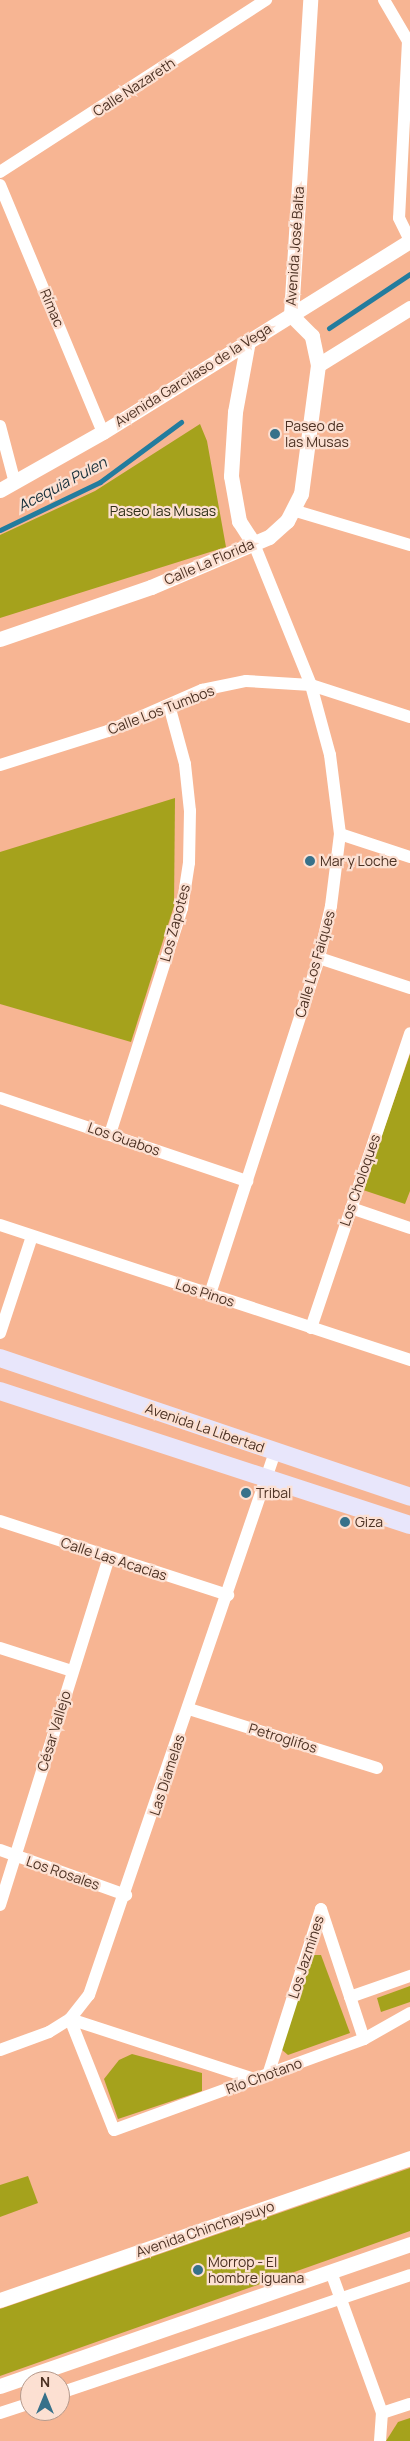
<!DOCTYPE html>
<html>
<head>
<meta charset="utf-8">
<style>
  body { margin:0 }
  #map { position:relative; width:410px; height:2441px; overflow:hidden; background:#f7b593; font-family:Manrope,sans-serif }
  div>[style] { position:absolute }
  .green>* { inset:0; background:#a5a21c }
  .stream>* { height:5px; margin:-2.5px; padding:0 2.5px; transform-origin:2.5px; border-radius:2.5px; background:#237c9e }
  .minor>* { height:12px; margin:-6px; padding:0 6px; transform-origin:6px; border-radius:6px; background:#fff }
  .tertiary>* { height:15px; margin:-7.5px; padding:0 7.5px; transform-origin:7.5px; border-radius:7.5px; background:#fff }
  .secondary>* { height:18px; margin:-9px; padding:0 9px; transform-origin:9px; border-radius:9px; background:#e8e6fb }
  .dots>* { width:14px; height:14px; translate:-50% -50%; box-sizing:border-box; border:2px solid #fce0d2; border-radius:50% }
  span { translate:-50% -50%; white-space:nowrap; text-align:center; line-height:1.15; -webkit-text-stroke:4.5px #fce0d2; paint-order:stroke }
  .street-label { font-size:14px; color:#4c3123 }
  .poi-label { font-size:14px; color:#4c3123 }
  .left { translate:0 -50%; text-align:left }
  .park-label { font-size:14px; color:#2f2f18 }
  .water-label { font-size:15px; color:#142e39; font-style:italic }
  .north { position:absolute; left:20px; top:2371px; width:50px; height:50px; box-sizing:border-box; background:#fce0d2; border:1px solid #b69a8c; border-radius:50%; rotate:0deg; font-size:14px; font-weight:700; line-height:20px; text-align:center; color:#4c3123 }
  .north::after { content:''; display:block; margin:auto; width:18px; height:22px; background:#37718a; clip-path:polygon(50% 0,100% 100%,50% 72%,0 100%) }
</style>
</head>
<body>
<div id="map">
  <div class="green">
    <div style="clip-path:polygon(200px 424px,207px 441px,226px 547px,0 618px,0 535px,95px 491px)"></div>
    <div style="clip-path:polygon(175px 798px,174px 906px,131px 1042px,0 1004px,0 852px)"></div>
    <div style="clip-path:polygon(410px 1054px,410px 1191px,405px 1204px,363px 1190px)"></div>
    <div style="clip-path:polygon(312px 1955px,321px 1955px,350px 2033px,288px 2055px,281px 2049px)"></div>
    <div style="clip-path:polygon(410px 1986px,410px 2002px,381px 2012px,377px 1998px)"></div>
    <div style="clip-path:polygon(132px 2054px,202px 2073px,202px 2091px,118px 2119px,104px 2079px,119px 2060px)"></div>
    <div style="clip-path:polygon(410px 2168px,410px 2231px,0 2376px,0 2309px)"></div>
    <div style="clip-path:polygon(28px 2176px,38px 2203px,0 2217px,0 2185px)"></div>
    <div style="clip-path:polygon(410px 2418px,410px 2441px,386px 2441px,398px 2422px)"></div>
  </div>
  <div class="stream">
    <div style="left:329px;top:328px;width:97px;rotate:-33.7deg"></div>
    <div style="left:0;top:530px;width:111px;rotate:-25.6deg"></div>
    <div style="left:100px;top:482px;width:101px;rotate:-36.5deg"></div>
  </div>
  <div class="minor">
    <div style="left:384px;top:0;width:48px;rotate:59.7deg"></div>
    <div style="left:408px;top:41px;width:177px;rotate:92.9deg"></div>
    <div style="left:399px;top:218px;width:25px;rotate:64deg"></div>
    <div style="left:0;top:172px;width:317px;rotate:-32.9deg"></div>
    <div style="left:0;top:185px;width:268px;rotate:67.4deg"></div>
    <div style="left:0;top:426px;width:59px;rotate:75.3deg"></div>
    <div style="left:296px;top:511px;width:119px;rotate:16.6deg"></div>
    <div style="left:0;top:765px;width:113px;rotate:-17.5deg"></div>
    <div style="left:108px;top:731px;width:103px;rotate:-23.6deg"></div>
    <div style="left:202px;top:690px;width:45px;rotate:-11.6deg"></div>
    <div style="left:246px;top:681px;width:65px;rotate:3.5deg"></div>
    <div style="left:311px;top:685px;width:104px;rotate:17.9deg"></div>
    <div style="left:340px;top:834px;width:74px;rotate:18.2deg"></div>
    <div style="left:319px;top:958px;width:96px;rotate:18.2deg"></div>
    <div style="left:0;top:1098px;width:261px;rotate:18.6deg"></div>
    <div style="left:110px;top:1134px;width:237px;rotate:-72.3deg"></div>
    <div style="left:182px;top:908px;width:46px;rotate:-81.2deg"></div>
    <div style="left:189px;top:863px;width:52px;rotate:-88.9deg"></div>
    <div style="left:190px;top:811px;width:47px;rotate:-96.1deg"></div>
    <div style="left:185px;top:764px;width:61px;rotate:-105.2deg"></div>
    <div style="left:351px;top:1208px;width:62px;rotate:18.7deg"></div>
    <div style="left:0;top:1225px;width:432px;rotate:18.2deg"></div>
    <div style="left:210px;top:1294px;width:353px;rotate:-72deg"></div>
    <div style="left:319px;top:958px;width:53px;rotate:-77deg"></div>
    <div style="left:331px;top:906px;width:73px;rotate:-82.9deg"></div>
    <div style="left:340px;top:834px;width:80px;rotate:-97.2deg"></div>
    <div style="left:330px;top:755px;width:73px;rotate:-105.2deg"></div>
    <div style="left:311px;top:685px;width:152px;rotate:-112deg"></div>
    <div style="left:311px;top:1328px;width:311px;rotate:-71.4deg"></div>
    <div style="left:0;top:1333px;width:102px;rotate:-71.7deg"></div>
    <div style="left:0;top:1521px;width:240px;rotate:18deg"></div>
    <div style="left:0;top:1648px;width:76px;rotate:17.7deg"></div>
    <div style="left:189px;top:1709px;width:197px;rotate:17.4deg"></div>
    <div style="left:0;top:1850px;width:134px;rotate:19.7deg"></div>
    <div style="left:0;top:1905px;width:364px;rotate:-72.6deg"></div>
    <div style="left:321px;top:1909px;width:137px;rotate:71.7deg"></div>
    <div style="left:350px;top:1997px;width:64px;rotate:-19.3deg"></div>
    <div style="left:70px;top:2019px;width:119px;rotate:68.4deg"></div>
    <div style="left:114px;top:2130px;width:266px;rotate:-20deg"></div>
    <div style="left:364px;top:2039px;width:53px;rotate:-29.5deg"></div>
    <div style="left:70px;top:2019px;width:194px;rotate:18deg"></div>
    <div style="left:0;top:2050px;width:52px;rotate:-20.2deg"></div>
    <div style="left:49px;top:2032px;width:25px;rotate:-32deg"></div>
    <div style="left:70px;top:2019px;width:31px;rotate:-52deg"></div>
    <div style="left:89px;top:1995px;width:574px;rotate:-71.09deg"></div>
    <div style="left:268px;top:2075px;width:174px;rotate:-72.3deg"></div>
    <div style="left:331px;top:2272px;width:150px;rotate:70.1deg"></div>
    <div style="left:60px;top:2393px;width:369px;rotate:-18.6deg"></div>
    <div style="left:0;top:2413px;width:32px;rotate:-18deg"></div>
    <div style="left:380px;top:2441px;width:28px;rotate:-86deg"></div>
    <div style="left:382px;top:2413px;width:29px;rotate:-18deg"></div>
  </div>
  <div class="tertiary">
    <div style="left:291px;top:315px;width:316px;rotate:-86.5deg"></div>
    <div style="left:248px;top:341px;width:72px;rotate:100.4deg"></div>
    <div style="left:235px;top:412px;width:64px;rotate:93.6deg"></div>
    <div style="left:231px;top:476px;width:46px;rotate:79.9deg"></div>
    <div style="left:239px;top:521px;width:27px;rotate:57deg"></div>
    <div style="left:318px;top:365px;width:108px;rotate:-31.8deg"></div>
    <div style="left:0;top:490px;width:118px;rotate:-29.4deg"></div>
    <div style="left:103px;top:432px;width:362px;rotate:-31.9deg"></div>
    <div style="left:0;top:639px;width:160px;rotate:-19deg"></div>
    <div style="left:151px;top:587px;width:128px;rotate:-23deg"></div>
    <div style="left:269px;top:537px;width:24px;rotate:-42deg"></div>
    <div style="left:287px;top:521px;width:30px;rotate:-63deg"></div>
    <div style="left:301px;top:494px;width:130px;rotate:-82.5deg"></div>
    <div style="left:318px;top:365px;width:30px;rotate:-102deg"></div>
    <div style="left:312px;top:336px;width:30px;rotate:-135deg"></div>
    <div style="left:0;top:2300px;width:434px;rotate:-19.1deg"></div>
    <div style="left:0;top:2386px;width:434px;rotate:-19.1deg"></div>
  </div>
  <div class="secondary">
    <div style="left:0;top:1358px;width:433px;rotate:18.7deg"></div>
    <div style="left:0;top:1391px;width:431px;rotate:18.1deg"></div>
  </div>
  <div class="dots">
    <div style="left:275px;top:434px;background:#37718a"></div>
    <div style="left:310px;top:861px;background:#37718a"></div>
    <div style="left:246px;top:1493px;background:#37718a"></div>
    <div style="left:345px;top:1522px;background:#37718a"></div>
    <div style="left:198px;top:2270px;background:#37718a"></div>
  </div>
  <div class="street-label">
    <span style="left:134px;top:87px;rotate:-33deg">Calle Nazareth</span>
    <span style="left:295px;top:246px;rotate:-86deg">Avenida José Balta</span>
    <span style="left:52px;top:308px;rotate:67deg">Rímac</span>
    <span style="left:193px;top:375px;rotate:-32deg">Avenida Garcilaso de la Vega</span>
    <span style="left:209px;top:562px;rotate:-23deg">Calle La Florida</span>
    <span style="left:161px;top:710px;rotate:-21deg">Calle Los Tumbos</span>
    <span style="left:175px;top:923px;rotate:-75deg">Los Zapotes</span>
    <span style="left:315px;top:964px;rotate:-74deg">Calle Los Faiques</span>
    <span style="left:124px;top:1139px;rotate:19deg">Los Guabos</span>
    <span style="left:360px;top:1180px;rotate:-71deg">Los Choloques</span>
    <span style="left:205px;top:1293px;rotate:18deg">Los Pinos</span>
    <span style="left:205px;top:1428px;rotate:19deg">Avenida La Libertad</span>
    <span style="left:114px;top:1559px;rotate:18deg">Calle Las Acacias</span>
    <span style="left:54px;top:1731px;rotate:-73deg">César Vallejo</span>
    <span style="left:283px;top:1738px;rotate:17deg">Petroglifos</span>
    <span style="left:167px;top:1775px;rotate:-72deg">Las Diamelas</span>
    <span style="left:63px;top:1873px;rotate:19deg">Los Rosales</span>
    <span style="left:306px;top:1957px;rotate:-72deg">Los Jazmines</span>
    <span style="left:264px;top:2076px;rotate:-20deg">Río Chotano</span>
    <span style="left:205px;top:2229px;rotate:-19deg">Avenida Chinchaysuyo</span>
  </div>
  <div class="poi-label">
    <span class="left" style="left:285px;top:434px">Paseo de<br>las Musas</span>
    <span class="left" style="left:320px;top:861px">Mar y Loche</span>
    <span class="left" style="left:256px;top:1493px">Tribal</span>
    <span class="left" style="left:355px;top:1522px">Giza</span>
    <span class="left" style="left:208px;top:2270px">Morrop - El<br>hombre iguana</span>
  </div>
  <div class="park-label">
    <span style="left:163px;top:511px">Paseo las Musas</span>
  </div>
  <div class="water-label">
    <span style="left:62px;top:484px;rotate:-28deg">Acequia Pulen</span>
  </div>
  <div class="north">N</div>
</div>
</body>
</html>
